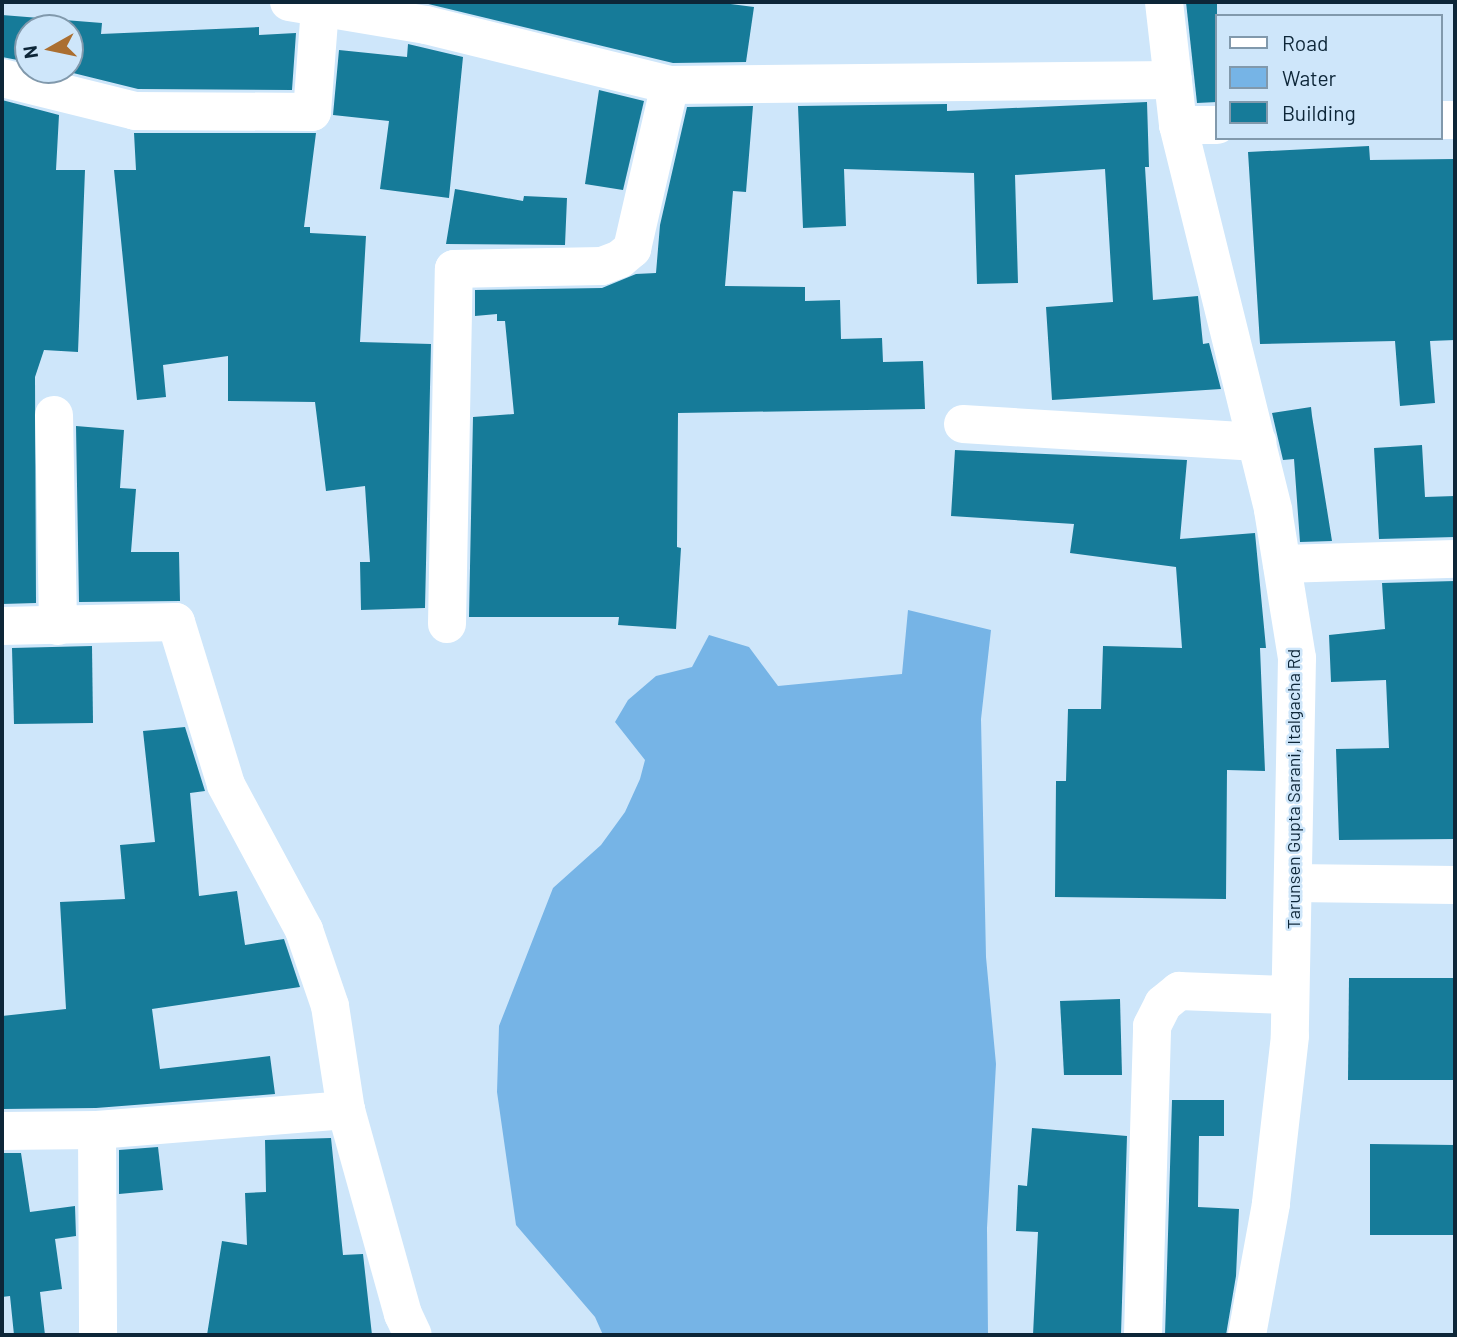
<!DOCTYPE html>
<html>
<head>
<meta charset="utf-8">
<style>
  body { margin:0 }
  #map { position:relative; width:1457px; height:1337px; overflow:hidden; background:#cee6fa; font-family:Barlow,sans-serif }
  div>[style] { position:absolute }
  .water>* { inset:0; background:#76b4e6 }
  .building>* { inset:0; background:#167b99 }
  .street>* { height:38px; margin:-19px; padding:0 19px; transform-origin:19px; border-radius:19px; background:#fff }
  .secondary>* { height:38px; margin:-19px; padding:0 19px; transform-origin:19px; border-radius:19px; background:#fff }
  span { translate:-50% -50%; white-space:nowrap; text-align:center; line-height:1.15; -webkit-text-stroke:5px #cee6fa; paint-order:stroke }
  .street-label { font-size:18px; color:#0d2638 }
  .frame { position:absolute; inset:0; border:4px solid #0d2638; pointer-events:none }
  .legend { position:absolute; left:1215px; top:14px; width:228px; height:126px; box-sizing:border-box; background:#cee6fa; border:2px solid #8199ac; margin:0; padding:9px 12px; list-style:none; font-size:21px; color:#0d2638 }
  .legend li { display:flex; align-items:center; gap:14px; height:35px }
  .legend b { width:35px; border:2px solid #8199ac }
  .north { position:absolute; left:14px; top:14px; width:70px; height:70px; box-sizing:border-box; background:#cee6fa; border:2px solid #8199ac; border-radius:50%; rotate:261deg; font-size:19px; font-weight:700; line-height:28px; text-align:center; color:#0d2638 }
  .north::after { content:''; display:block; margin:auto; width:24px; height:32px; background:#ab6f31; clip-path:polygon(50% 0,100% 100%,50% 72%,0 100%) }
</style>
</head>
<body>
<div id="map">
  <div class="water">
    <div style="clip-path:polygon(908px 610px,991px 630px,981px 719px,986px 957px,996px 1064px,987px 1228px,988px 1335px,603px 1335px,595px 1317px,516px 1225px,497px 1092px,499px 1026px,553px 888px,601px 845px,625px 812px,640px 779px,645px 760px,615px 722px,628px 700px,656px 676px,692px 667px,709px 635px,749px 647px,778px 686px,902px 674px)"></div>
  </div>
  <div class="building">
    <div style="clip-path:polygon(420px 2px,715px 2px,754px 7px,746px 62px,673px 63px)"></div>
    <div style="clip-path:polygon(1186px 2px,1217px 2px,1217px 102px,1197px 103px)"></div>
    <div style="clip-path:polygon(2px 15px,102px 23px,101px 34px,259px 27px,259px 35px,296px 33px,292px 90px,138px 89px,61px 70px,70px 70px,70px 28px,28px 28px,28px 62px,2px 57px)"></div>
    <div style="clip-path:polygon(408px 44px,463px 57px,449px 198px,380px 189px,389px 121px,333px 115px,339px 50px,407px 57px)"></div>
    <div style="clip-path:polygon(599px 90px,644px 101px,623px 190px,585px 184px)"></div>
    <div style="clip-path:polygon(2px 100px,59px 115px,56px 170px,85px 170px,78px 352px,44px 350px,35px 377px,36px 603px,2px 604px)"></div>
    <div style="clip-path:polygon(1147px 102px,1149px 167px,1145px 167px,1153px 300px,1198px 296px,1203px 344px,1209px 343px,1221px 389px,1052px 400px,1046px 307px,1113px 302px,1105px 169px,1015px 175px,1018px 283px,977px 284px,974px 173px,844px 169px,846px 226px,803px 228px,798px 106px,947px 104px,947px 111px)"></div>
    <div style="clip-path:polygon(753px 106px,746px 192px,733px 191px,725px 286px,805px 287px,805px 301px,840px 300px,841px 339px,882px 338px,883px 362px,923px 361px,925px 409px,678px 413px,677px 547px,681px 548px,676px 629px,618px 625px,619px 617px,469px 617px,473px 417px,514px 414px,505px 321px,497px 321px,497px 314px,475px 316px,475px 290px,602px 288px,636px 274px,656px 273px,660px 225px,687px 107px)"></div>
    <div style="clip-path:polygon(134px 133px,316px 133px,304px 227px,310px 227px,310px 233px,366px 236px,360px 342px,431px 344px,425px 608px,361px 610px,360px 562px,370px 562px,365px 486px,326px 491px,315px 402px,228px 401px,228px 356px,163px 365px,166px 397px,137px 400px,114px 170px,136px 170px)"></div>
    <div style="clip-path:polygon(1369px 146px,1370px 160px,1455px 159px,1455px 340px,1430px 341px,1435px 403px,1400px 406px,1395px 341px,1260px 344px,1248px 152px)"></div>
    <div style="clip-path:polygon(455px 189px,523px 201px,524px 196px,567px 198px,565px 245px,446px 244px)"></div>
    <div style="clip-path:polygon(1311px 407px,1312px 416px,1332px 541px,1300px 542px,1294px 459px,1283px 460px,1272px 413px)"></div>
    <div style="clip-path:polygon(76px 426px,124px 430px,120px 488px,136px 489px,131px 552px,179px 552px,180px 601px,79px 602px)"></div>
    <div style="clip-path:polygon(1422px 445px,1425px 497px,1455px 496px,1455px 537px,1379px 539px,1374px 448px)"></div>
    <div style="clip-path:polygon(955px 450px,1187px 460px,1180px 539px,1255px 533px,1266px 648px,1260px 648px,1265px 771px,1227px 770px,1226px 899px,1055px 897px,1056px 781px,1066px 781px,1068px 709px,1101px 709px,1103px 646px,1182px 648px,1176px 567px,1070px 553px,1074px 524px,951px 516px)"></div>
    <div style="clip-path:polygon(1455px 581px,1455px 839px,1339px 840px,1336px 749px,1389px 748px,1386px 680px,1331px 682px,1329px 635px,1385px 629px,1382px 583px)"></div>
    <div style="clip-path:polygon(92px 646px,93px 723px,14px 724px,12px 648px)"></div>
    <div style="clip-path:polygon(185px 727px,205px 791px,190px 793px,199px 896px,237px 891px,245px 945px,284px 939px,300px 987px,152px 1009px,160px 1069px,270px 1056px,275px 1094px,96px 1108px,2px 1109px,2px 1016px,66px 1009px,60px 902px,125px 899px,120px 845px,155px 842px,143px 731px)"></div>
    <div style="clip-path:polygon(1349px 978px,1455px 978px,1455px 1080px,1348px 1080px)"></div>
    <div style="clip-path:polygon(1120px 999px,1122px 1075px,1064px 1075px,1060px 1001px)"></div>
    <div style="clip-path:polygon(1172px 1100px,1224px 1100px,1224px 1136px,1199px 1136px,1198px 1207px,1239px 1209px,1236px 1276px,1226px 1335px,1165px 1335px)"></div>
    <div style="clip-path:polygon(1032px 1128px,1127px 1136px,1121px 1335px,1033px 1335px,1038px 1232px,1016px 1231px,1018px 1185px,1027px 1186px)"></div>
    <div style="clip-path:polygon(331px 1138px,343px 1255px,363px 1254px,372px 1335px,207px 1335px,222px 1241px,247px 1245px,245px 1193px,266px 1192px,265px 1140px)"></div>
    <div style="clip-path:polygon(1370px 1144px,1455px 1145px,1455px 1235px,1370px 1235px)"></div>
    <div style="clip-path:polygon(158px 1147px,163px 1190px,119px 1194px,119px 1150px)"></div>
    <div style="clip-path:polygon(2px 1153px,21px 1153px,30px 1212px,75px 1206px,76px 1236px,55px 1239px,62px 1289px,40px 1292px,45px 1335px,14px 1335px,10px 1296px,2px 1297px)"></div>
  </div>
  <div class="street">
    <div style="left:289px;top:2px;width:139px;rotate:9.5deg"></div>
    <div style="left:426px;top:25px;width:251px;rotate:13.8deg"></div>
    <div style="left:2px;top:78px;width:137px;rotate:13.9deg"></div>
    <div style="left:135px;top:111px;width:177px;rotate:0.3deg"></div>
    <div style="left:312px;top:112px;width:103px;rotate:-85.6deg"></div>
    <div style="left:1441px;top:120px;width:14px"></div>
    <div style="left:1178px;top:125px;width:39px"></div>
    <div style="left:54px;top:415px;width:211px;rotate:88.9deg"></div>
    <div style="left:963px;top:424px;width:295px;rotate:3.5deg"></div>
    <div style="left:1282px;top:564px;width:173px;rotate:-1.7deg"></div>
    <div style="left:447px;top:624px;width:355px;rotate:-88.9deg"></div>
    <div style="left:454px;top:269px;width:148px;rotate:-1.2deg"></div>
    <div style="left:602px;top:266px;width:19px;rotate:-21deg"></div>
    <div style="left:620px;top:259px;width:16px;rotate:-40deg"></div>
    <div style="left:632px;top:249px;width:168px;rotate:-77deg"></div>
    <div style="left:670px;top:85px;width:503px;rotate:-0.57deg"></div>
    <div style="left:2px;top:626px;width:174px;rotate:-1.3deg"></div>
    <div style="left:176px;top:622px;width:170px;rotate:72.9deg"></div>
    <div style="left:226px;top:785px;width:165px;rotate:61.7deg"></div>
    <div style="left:304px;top:930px;width:80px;rotate:71.1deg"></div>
    <div style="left:330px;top:1006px;width:105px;rotate:81.3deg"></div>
    <div style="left:346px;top:1110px;width:212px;rotate:74.4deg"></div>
    <div style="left:403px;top:1314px;width:23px;rotate:65deg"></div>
    <div style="left:1293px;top:883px;width:162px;rotate:0.7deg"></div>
    <div style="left:97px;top:1130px;width:205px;rotate:89.7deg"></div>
    <div style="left:2px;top:1131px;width:95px;rotate:-0.6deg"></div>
    <div style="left:97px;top:1130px;width:250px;rotate:-4.6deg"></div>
    <div style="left:1143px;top:1335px;width:309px;rotate:-88.3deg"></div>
    <div style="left:1152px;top:1026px;width:25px;rotate:-63deg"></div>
    <div style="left:1163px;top:1004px;width:21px;rotate:-39deg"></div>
    <div style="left:1179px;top:991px;width:111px;rotate:2.1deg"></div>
  </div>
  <div class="secondary">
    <div style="left:1164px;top:2px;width:124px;rotate:83.5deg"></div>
    <div style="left:1178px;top:125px;width:397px;rotate:76.1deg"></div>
    <div style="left:1273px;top:510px;width:150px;rotate:80.8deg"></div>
    <div style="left:1297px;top:658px;width:378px;rotate:91.1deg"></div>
    <div style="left:1290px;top:1036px;width:169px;rotate:96.5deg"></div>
    <div style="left:1271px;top:1204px;width:133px;rotate:100.4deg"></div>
  </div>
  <div class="street-label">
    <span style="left:1293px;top:789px;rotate:-90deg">Tarunsen Gupta Sarani, Italgacha Rd</span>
  </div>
  <div class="frame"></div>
  <ul class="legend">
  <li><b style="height:9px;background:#fff"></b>Road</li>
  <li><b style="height:19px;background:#76b4e6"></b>Water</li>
  <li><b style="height:19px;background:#167b99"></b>Building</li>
  </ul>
  <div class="north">N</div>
</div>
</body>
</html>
